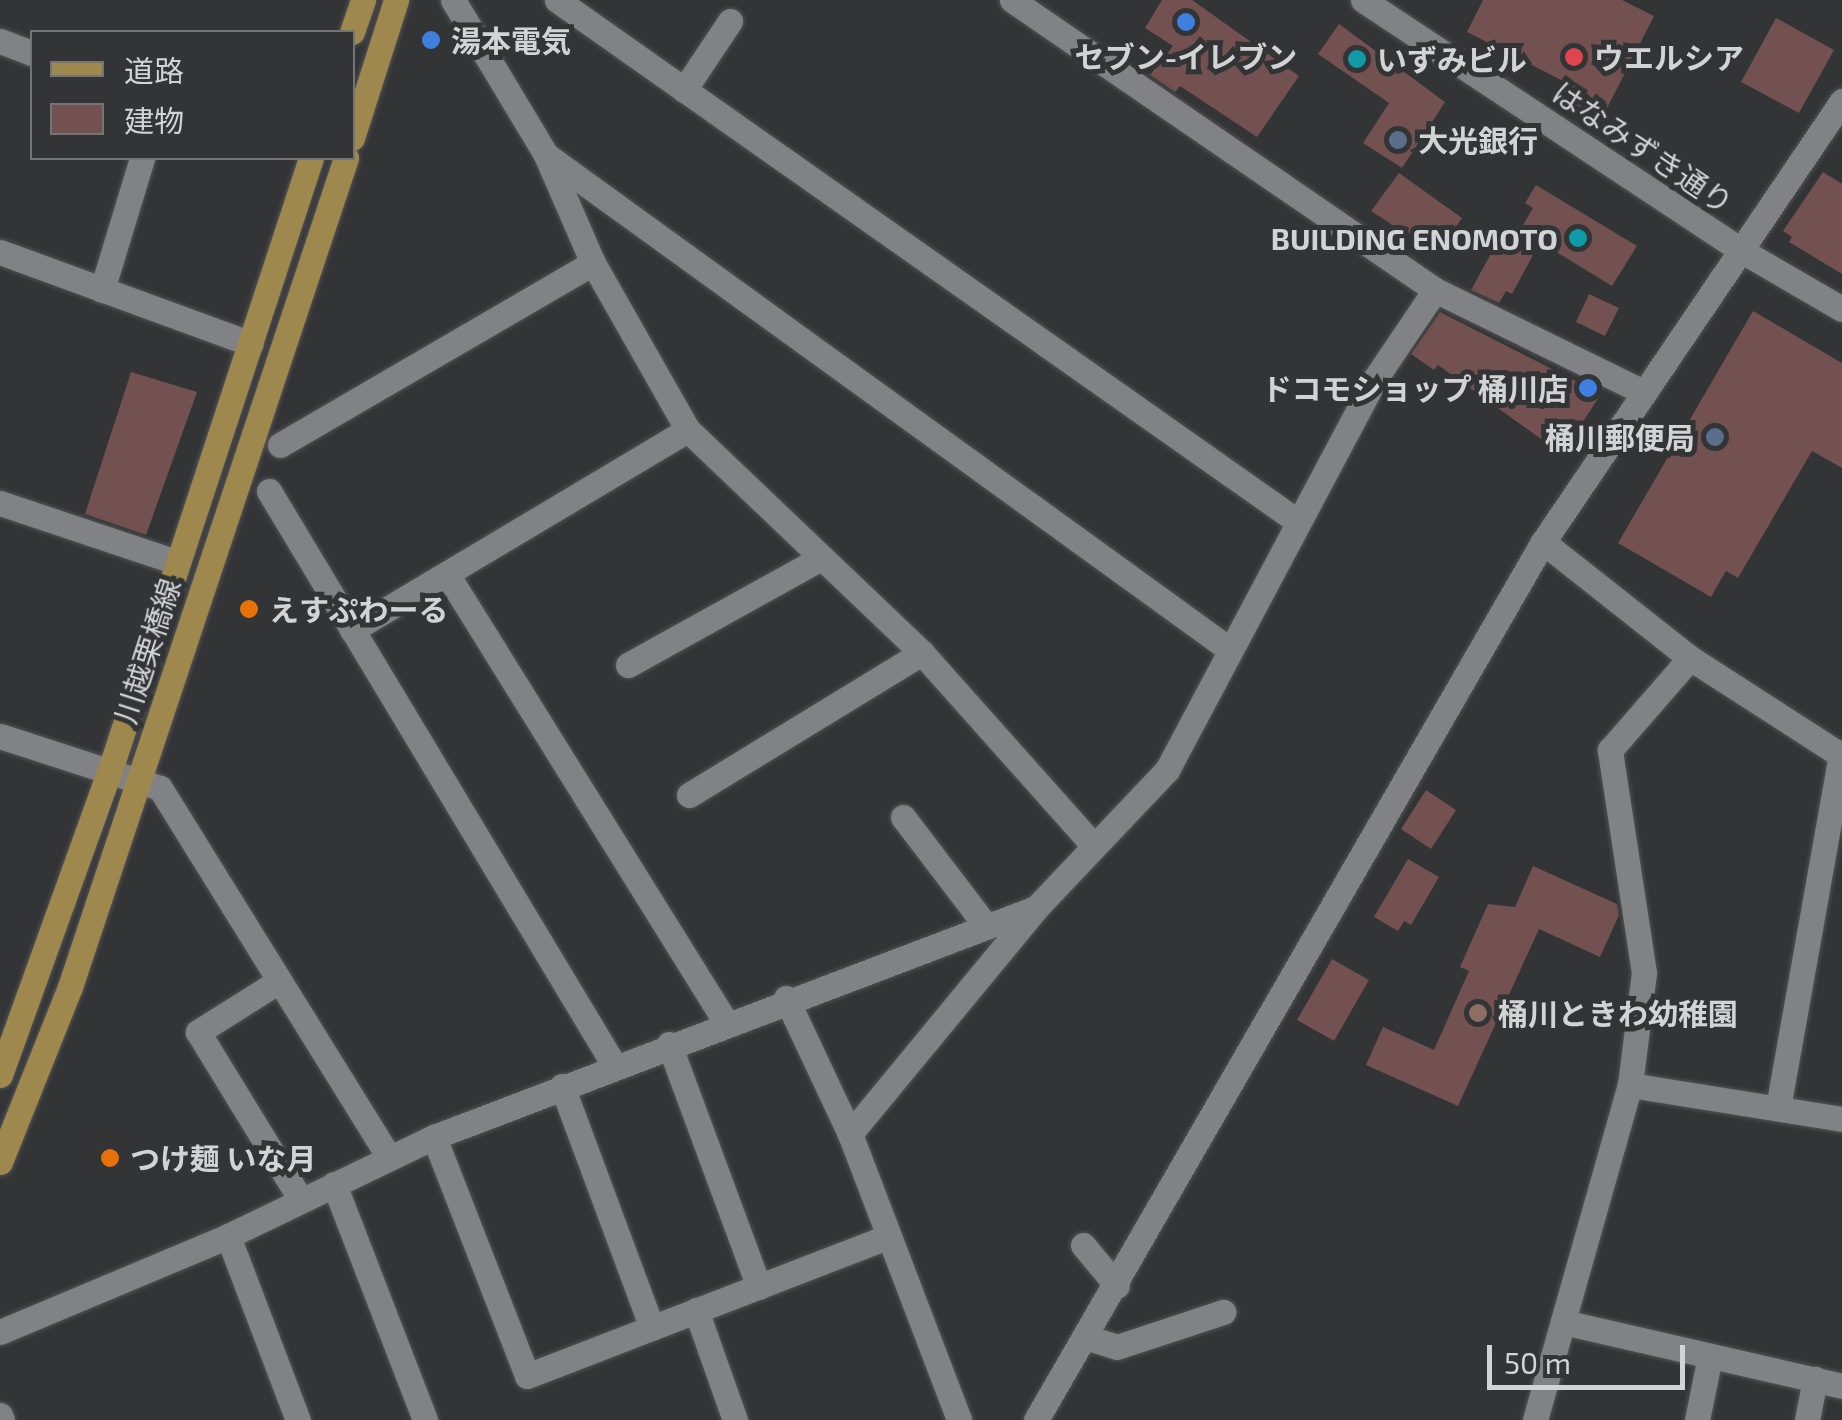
<!DOCTYPE html>
<html>
<head>
<meta charset="utf-8">
<style>
  body { margin:0 }
  #map { position:relative; width:1842px; height:1420px; overflow:hidden; background:#323436; font-family:"Exo 2","Noto Sans JP",sans-serif }
  div>[style] { position:absolute }
  .building>* { inset:0; background:#725150 }
  .roads { filter:drop-shadow(0 0 2px #515254) drop-shadow(0 0 2px #515254) }
  .minor>* { height:25px; margin:-12.5px; padding:0 12.5px; transform-origin:12.5px; border-radius:12.5px; background:#818285 }
  .major>* { height:25px; margin:-12.5px; padding:0 12.5px; transform-origin:12.5px; border-radius:12.5px; background:#9e884d }
  .dots>* { width:28px; height:28px; translate:-50% -50%; box-sizing:border-box; border:5px solid #323436; border-radius:50% }
  span { translate:-50% -50%; white-space:nowrap; text-align:center; line-height:1.15; -webkit-text-stroke:10px #323436; paint-order:stroke }
  .poi-label { font-size:30px; color:#d2d3d4; font-weight:700 }
  .left { translate:0 -50%; text-align:left }
  .right { translate:-100% -50%; text-align:right }
  .street-label { font-size:30px; color:#d2d3d4 }
  .legend { position:absolute; left:30px; top:30px; width:325px; height:130px; box-sizing:border-box; background:#323436; border:2px solid #727475; margin:0; padding:12px 18px; list-style:none; font-size:30px; color:#d2d3d4 }
  .legend li { display:flex; align-items:center; gap:20px; height:50px }
  .legend b { width:50px; border:2px solid #727475 }
  .scale { position:absolute; left:1487px; top:1345px; width:198px; height:45px; box-sizing:border-box; border:5px solid #d2d3d4; border-top:0; padding-left:12px; font-size:30px; line-height:35px; white-space:nowrap; color:#d2d3d4; -webkit-text-stroke:8px #323436; paint-order:stroke }
</style>
</head>
<body>
<div id="map">
  <div class="building">
    <div style="clip-path:polygon(1162px 0,1192px 0,1299px 76px,1257px 137px,1180px 86px,1175px 92px,1150px 75px,1173px 46px,1145px 28px)"></div>
    <div style="clip-path:polygon(1483px 0,1622px 0,1654px 16px,1601px 120px,1557px 93px,1563px 81px,1467px 32px)"></div>
    <div style="clip-path:polygon(1776px 18px,1834px 50px,1799px 113px,1741px 82px)"></div>
    <div style="clip-path:polygon(1339px 24px,1445px 102px,1402px 168px,1363px 143px,1389px 103px,1318px 54px)"></div>
    <div style="clip-path:polygon(1823px 172px,1842px 184px,1842px 274px,1789px 242px,1792px 237px,1783px 231px)"></div>
    <div style="clip-path:polygon(1399px 173px,1462px 218px,1438px 255px,1371px 211px)"></div>
    <div style="clip-path:polygon(1536px 185px,1637px 246px,1612px 286px,1540px 242px,1512px 294px,1506px 291px,1499px 303px,1471px 290px,1499px 239px,1511px 245px,1533px 208px,1525px 203px)"></div>
    <div style="clip-path:polygon(1589px 294px,1619px 308px,1605px 336px,1576px 322px)"></div>
    <div style="clip-path:polygon(1753px 311px,1842px 363px,1842px 468px,1812px 451px,1738px 578px,1726px 571px,1711px 597px,1618px 543px)"></div>
    <div style="clip-path:polygon(1440px 312px,1601px 394px,1562px 454px,1438px 365px,1434px 370px,1411px 354px)"></div>
    <div style="clip-path:polygon(131px 372px,197px 392px,146px 535px,85px 514px)"></div>
    <div style="clip-path:polygon(1426px 790px,1456px 810px,1431px 849px,1401px 829px)"></div>
    <div style="clip-path:polygon(1408px 859px,1439px 877px,1411px 925px,1404px 921px,1398px 931px,1374px 917px)"></div>
    <div style="clip-path:polygon(1533px 866px,1617px 904px,1619px 915px,1600px 957px,1539px 929px,1458px 1106px,1366px 1065px,1383px 1027px,1434px 1050px,1469px 971px,1460px 967px,1488px 904px,1515px 907px)"></div>
    <div style="clip-path:polygon(1332px 959px,1369px 980px,1334px 1041px,1297px 1020px)"></div>
  </div>
  <div class="roads">
    <div class="minor">
      <div style="left:453px;top:0;width:181px;rotate:59deg"></div>
      <div style="left:546px;top:155px;width:118px;rotate:66.5deg"></div>
      <div style="left:593px;top:263px;width:192px;rotate:60.4deg"></div>
      <div style="left:688px;top:430px;width:323px;rotate:43.6deg"></div>
      <div style="left:922px;top:653px;width:257px;rotate:48.3deg"></div>
      <div style="left:557px;top:0;width:905px;rotate:35.15deg"></div>
      <div style="left:1012px;top:0;width:513px;rotate:34.43deg"></div>
      <div style="left:1435px;top:290px;width:229px;rotate:26.1deg"></div>
      <div style="left:1363px;top:0;width:449px;rotate:33.5deg"></div>
      <div style="left:1737px;top:248px;width:121px;rotate:30.2deg"></div>
      <div style="left:0;top:41px;width:34px;rotate:21deg"></div>
      <div style="left:684px;top:90px;width:83px;rotate:-56.3deg"></div>
      <div style="left:546px;top:155px;width:843px;rotate:35.88deg"></div>
      <div style="left:0;top:252px;width:267px;rotate:20.1deg"></div>
      <div style="left:102px;top:290px;width:138px;rotate:-73.1deg"></div>
      <div style="left:280px;top:445px;width:362px;rotate:-30.2deg"></div>
      <div style="left:269px;top:491px;width:670px;rotate:58.99deg"></div>
      <div style="left:0;top:503px;width:186px;rotate:18.5deg"></div>
      <div style="left:1543px;top:542px;width:187px;rotate:38.3deg"></div>
      <div style="left:1690px;top:658px;width:181px;rotate:32.8deg"></div>
      <div style="left:447px;top:574px;width:526px;rotate:58.12deg"></div>
      <div style="left:352px;top:630px;width:391px;rotate:-30.8deg"></div>
      <div style="left:628px;top:665px;width:221px;rotate:-29deg"></div>
      <div style="left:0;top:736px;width:168px;rotate:18deg"></div>
      <div style="left:160px;top:788px;width:435px;rotate:58.2deg"></div>
      <div style="left:689px;top:795px;width:273px;rotate:-31.4deg"></div>
      <div style="left:903px;top:817px;width:137px;rotate:52.7deg"></div>
      <div style="left:279px;top:981px;width:96px;rotate:147.8deg"></div>
      <div style="left:198px;top:1032px;width:197px;rotate:58.5deg"></div>
      <div style="left:786px;top:998px;width:150px;rotate:64.8deg"></div>
      <div style="left:850px;top:1134px;width:306px;rotate:69.1deg"></div>
      <div style="left:669px;top:1044px;width:259px;rotate:69.7deg"></div>
      <div style="left:1630px;top:1085px;width:215px;rotate:9.1deg"></div>
      <div style="left:562px;top:1086px;width:258px;rotate:69.6deg"></div>
      <div style="left:1778px;top:1108px;width:359px;rotate:-79.9deg"></div>
      <div style="left:850px;top:1134px;width:293px;rotate:-50.5deg"></div>
      <div style="left:1036px;top:908px;width:190px;rotate:-46.5deg"></div>
      <div style="left:1167px;top:770px;width:443px;rotate:-62deg"></div>
      <div style="left:1375px;top:379px;width:107px;rotate:-56deg"></div>
      <div style="left:434px;top:1137px;width:256px;rotate:68.7deg"></div>
      <div style="left:527px;top:1376px;width:387px;rotate:-21.1deg"></div>
      <div style="left:334px;top:1184px;width:253px;rotate:68.9deg"></div>
      <div style="left:228px;top:1236px;width:197px;rotate:69.2deg"></div>
      <div style="left:1083px;top:1245px;width:53px;rotate:50.3deg"></div>
      <div style="left:696px;top:1310px;width:117px;rotate:70.5deg"></div>
      <div style="left:1563px;top:1322px;width:286px;rotate:12.9deg"></div>
      <div style="left:0;top:1332px;width:247px;rotate:-22.8deg"></div>
      <div style="left:228px;top:1236px;width:229px;rotate:-25.7deg"></div>
      <div style="left:434px;top:1137px;width:644px;rotate:-20.83deg"></div>
      <div style="left:1088px;top:1338px;width:30px;rotate:17deg"></div>
      <div style="left:1117px;top:1347px;width:112px;rotate:-18.3deg"></div>
      <div style="left:0;top:1415px;width:5px;rotate:68deg"></div>
      <div style="left:1036px;top:1420px;width:1014px;rotate:-60deg"></div>
      <div style="left:1543px;top:542px;width:533px;rotate:-55.86deg"></div>
      <div style="left:1535px;top:1420px;width:348px;rotate:-74.2deg"></div>
      <div style="left:1630px;top:1085px;width:113px;rotate:-82.9deg"></div>
      <div style="left:1644px;top:973px;width:226px;rotate:-98.7deg"></div>
      <div style="left:1610px;top:750px;width:122px;rotate:-49deg"></div>
      <div style="left:1697px;top:1420px;width:65px;rotate:-78.5deg"></div>
      <div style="left:1807px;top:1420px;width:42px;rotate:-79deg"></div>
    </div>
    <div class="major">
      <div style="left:352px;top:32px;width:34px;rotate:-71deg"></div>
      <div style="left:352px;top:138px;width:145px;rotate:-72.3deg"></div>
      <div style="left:0;top:1075px;width:321px;rotate:-70.2deg"></div>
      <div style="left:109px;top:773px;width:647px;rotate:-71.82deg"></div>
      <div style="left:0;top:1162px;width:188px;rotate:-68.2deg"></div>
      <div style="left:70px;top:987px;width:874px;rotate:-71.59deg"></div>
    </div>
  </div>
  <div class="dots">
    <div style="left:1186px;top:22px;background:#3f7fe0"></div>
    <div style="left:431px;top:40px;background:#3f7fe0"></div>
    <div style="left:1574px;top:57px;background:#e0444e"></div>
    <div style="left:1357px;top:59px;background:#0f9aa8"></div>
    <div style="left:1398px;top:140px;background:#5c6f8a"></div>
    <div style="left:1578px;top:238px;background:#0f9aa8"></div>
    <div style="left:1588px;top:388px;background:#3f7fe0"></div>
    <div style="left:1715px;top:437px;background:#5c6f8a"></div>
    <div style="left:249px;top:609px;background:#e8710a"></div>
    <div style="left:1478px;top:1013px;background:#8d6e63"></div>
    <div style="left:110px;top:1158px;background:#e8710a"></div>
  </div>
  <div class="poi-label">
    <span class="left" style="left:451px;top:40px">湯本電気</span>
    <span style="left:1186px;top:56px">セブン-イレブン</span>
    <span class="left" style="left:1594px;top:57px">ウエルシア</span>
    <span class="left" style="left:1377px;top:59px">いずみビル</span>
    <span class="left" style="left:1418px;top:140px">大光銀行</span>
    <span class="right" style="left:1558px;top:238px">BUILDING ENOMOTO</span>
    <span class="right" style="left:1568px;top:388px">ドコモショップ 桶川店</span>
    <span class="right" style="left:1695px;top:437px">桶川郵便局</span>
    <span class="left" style="left:269px;top:609px">えすぷわーる</span>
    <span class="left" style="left:1498px;top:1013px">桶川ときわ幼稚園</span>
    <span class="left" style="left:130px;top:1158px">つけ麺 いな月</span>
  </div>
  <div class="street-label">
    <span style="left:1643px;top:147px;rotate:34deg">はなみずき通り</span>
    <span style="left:147px;top:651px;rotate:-72deg">川越栗橋線</span>
  </div>
  <ul class="legend">
  <li><b style="height:12px;background:#9e884d"></b>道路</li>
  <li><b style="height:28px;background:#725150"></b>建物</li>
  </ul>
  <div class="scale">50 m</div>
</div>
</body>
</html>
